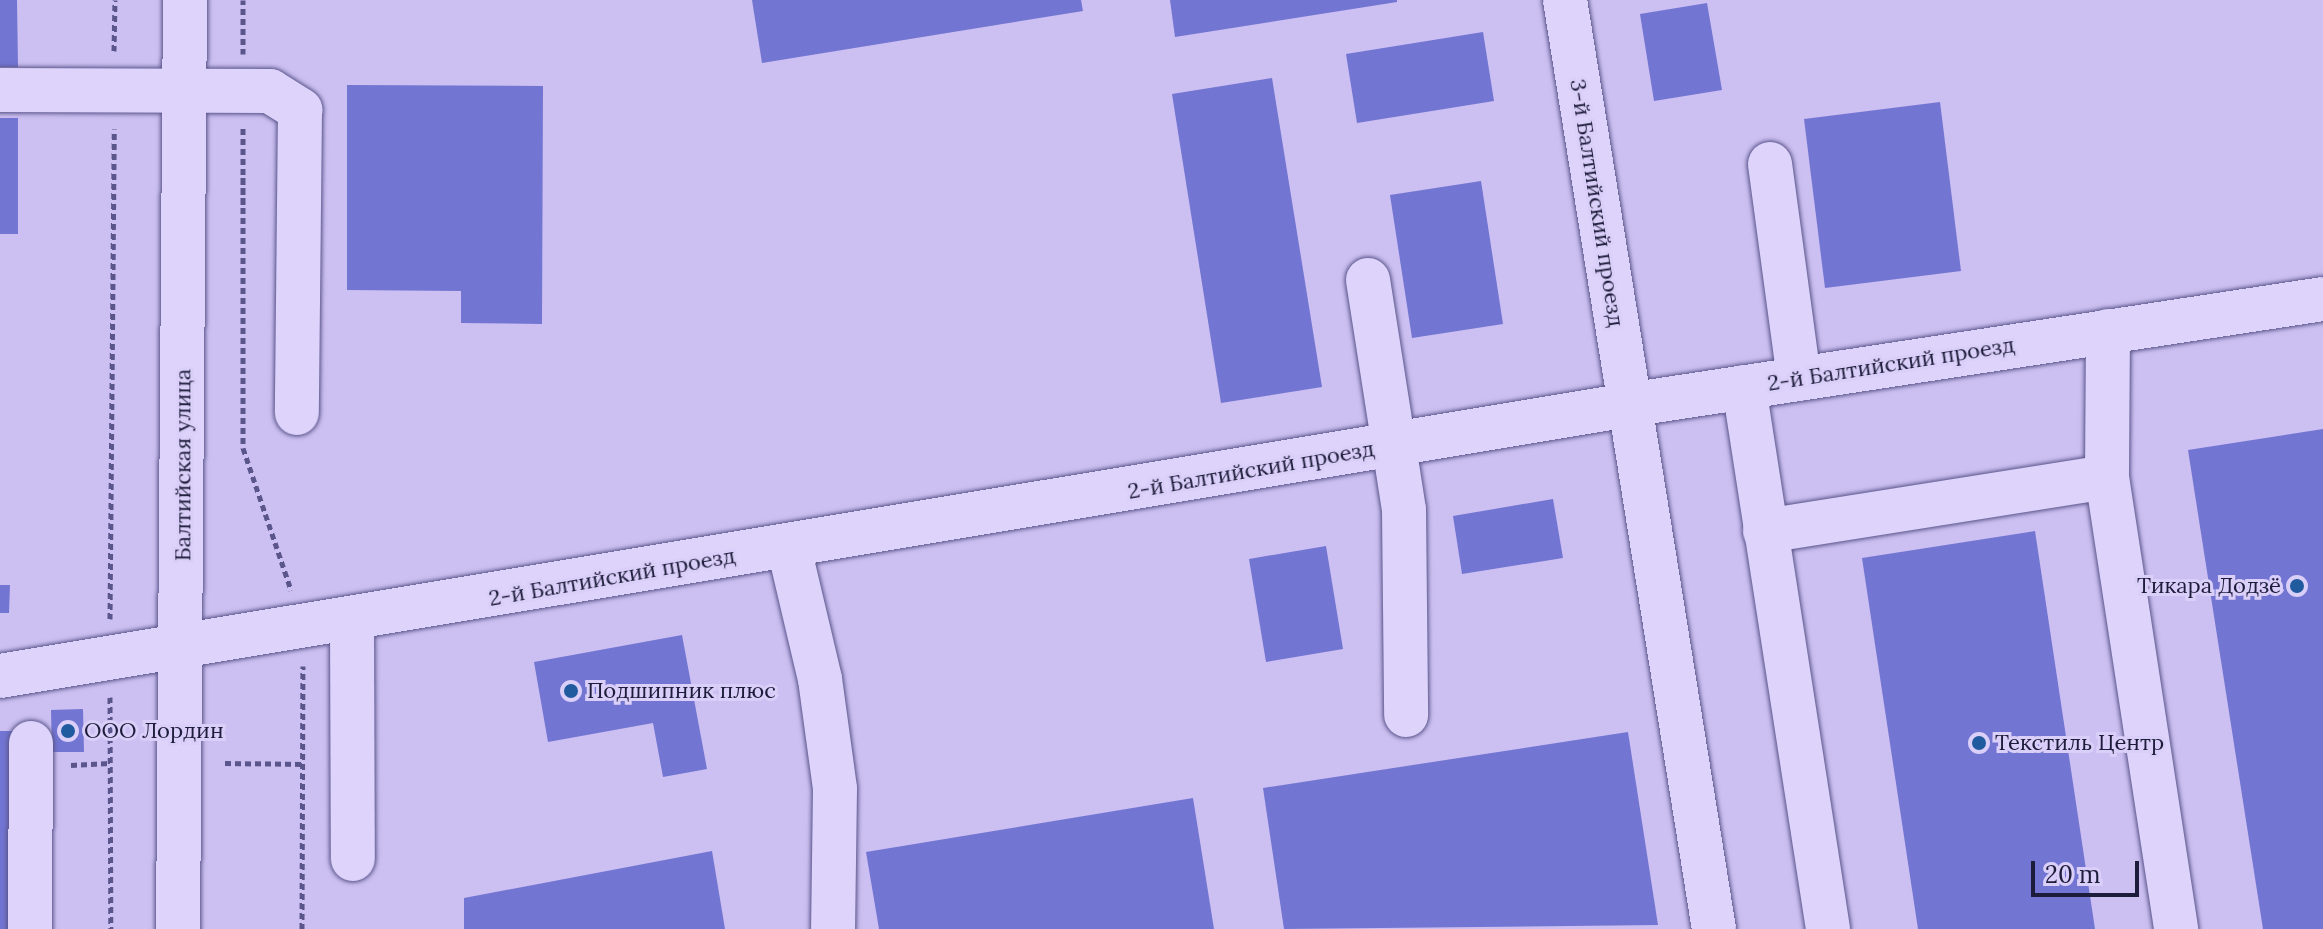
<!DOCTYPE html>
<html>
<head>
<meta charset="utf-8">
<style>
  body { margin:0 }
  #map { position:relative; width:2323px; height:929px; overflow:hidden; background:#ccbff1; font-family:Lora,serif }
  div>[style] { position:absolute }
  .building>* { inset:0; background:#7275d2 }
  .path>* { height:5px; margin-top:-2.5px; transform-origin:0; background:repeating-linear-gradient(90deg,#5a568b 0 6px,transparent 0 10px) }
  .roads { filter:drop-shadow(0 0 2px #5a568b) drop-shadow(0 0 2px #5a568b) }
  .minor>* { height:44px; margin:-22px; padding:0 22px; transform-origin:22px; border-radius:22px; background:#ddd3fb }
  .dots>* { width:22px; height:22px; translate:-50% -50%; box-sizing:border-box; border:4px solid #dacff8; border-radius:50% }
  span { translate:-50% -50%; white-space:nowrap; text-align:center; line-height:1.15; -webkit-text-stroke:6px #dacff8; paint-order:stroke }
  .street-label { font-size:22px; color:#1d1c3a }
  .poi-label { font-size:22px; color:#1d1c3a }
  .right { translate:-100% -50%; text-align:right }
  .left { translate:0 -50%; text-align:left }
  .scale { position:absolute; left:2031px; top:861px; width:108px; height:36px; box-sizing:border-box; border:4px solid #1d1c3a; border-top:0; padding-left:10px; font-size:24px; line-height:28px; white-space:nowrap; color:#1d1c3a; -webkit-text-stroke:6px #dacff8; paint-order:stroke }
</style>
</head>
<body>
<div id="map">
  <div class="building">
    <div style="clip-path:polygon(0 0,17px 0,18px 67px,0 67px)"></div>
    <div style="clip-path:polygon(752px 0,1081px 0,1083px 11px,762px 63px)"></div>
    <div style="clip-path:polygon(1170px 0,1397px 0,1397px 2px,1175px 37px)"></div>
    <div style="clip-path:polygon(1707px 3px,1722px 90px,1654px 101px,1640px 14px)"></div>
    <div style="clip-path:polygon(1483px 32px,1494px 101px,1357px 123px,1346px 54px)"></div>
    <div style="clip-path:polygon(1272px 78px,1322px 387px,1221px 403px,1172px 94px)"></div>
    <div style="clip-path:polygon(347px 85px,543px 86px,542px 324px,461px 323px,461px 291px,347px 290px)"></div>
    <div style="clip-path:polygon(1940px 102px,1961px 271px,1825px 288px,1804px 119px)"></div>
    <div style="clip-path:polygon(0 118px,18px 118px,18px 234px,0 234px)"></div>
    <div style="clip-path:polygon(1481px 181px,1503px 324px,1412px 338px,1390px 195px)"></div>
    <div style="clip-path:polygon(2323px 429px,2323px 929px,2263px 929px,2188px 450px)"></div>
    <div style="clip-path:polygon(1553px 499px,1563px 558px,1462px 574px,1453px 516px)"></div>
    <div style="clip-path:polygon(2035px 531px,2095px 929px,1918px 929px,1862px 558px)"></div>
    <div style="clip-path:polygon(1326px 546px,1343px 649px,1266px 662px,1249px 559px)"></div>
    <div style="clip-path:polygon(0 585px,10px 585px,9px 613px,0 613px)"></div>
    <div style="clip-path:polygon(682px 635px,707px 769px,663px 777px,653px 723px,548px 742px,534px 662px)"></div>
    <div style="clip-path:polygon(83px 709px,84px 752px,52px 752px,51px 710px)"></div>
    <div style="clip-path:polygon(0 731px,17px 731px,16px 929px,0 929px)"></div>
    <div style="clip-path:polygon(1628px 732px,1658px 925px,1284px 929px,1263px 788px)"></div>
    <div style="clip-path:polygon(1193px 798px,1214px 929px,879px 929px,866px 852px)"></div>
    <div style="clip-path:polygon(712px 851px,725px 929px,464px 929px,464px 898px)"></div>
  </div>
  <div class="path">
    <div style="left:114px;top:51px;width:51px;rotate:-88.9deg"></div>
    <div style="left:243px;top:54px;width:54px;rotate:-90deg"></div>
    <div style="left:243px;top:128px;width:320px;rotate:90deg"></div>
    <div style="left:243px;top:448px;width:150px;rotate:71.3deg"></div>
    <div style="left:110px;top:619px;width:490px;rotate:-89.5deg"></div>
    <div style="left:110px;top:697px;width:232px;rotate:89.8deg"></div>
    <div style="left:225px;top:763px;width:77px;rotate:0.7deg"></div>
    <div style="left:71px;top:765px;width:39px;rotate:-3deg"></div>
    <div style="left:302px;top:929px;width:263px;rotate:-89.8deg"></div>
  </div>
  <div class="roads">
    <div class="minor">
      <div style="left:1565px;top:0;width:941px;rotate:80.89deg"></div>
      <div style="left:0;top:90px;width:270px;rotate:0.2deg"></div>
      <div style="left:270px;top:91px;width:36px;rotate:32deg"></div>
      <div style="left:300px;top:110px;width:303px;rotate:90.6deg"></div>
      <div style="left:1770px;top:164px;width:217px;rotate:82.3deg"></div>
      <div style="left:1368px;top:280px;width:233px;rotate:81.1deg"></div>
      <div style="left:1404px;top:510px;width:205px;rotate:89.4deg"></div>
      <div style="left:2108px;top:331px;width:146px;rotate:90.4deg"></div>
      <div style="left:2107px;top:477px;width:457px;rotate:81.3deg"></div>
      <div style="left:1744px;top:387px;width:548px;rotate:81.19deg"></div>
      <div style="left:1765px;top:531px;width:346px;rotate:-9deg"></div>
      <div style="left:789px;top:548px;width:135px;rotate:76.7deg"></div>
      <div style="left:820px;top:679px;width:111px;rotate:82.2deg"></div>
      <div style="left:835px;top:789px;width:140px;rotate:90.8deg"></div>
      <div style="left:352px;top:621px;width:238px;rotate:89.8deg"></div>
      <div style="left:0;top:676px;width:1650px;rotate:-9.45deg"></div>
      <div style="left:1628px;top:405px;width:703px;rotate:-8.67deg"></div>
      <div style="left:30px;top:929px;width:186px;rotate:-89.7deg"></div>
      <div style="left:178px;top:929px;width:929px;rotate:-89.57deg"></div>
    </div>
  </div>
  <div class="dots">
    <div style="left:2297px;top:586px;background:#215b9f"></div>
    <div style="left:571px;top:691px;background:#215b9f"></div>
    <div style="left:68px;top:731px;background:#215b9f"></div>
    <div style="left:1979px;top:743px;background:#215b9f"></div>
  </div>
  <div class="street-label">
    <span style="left:1597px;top:203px;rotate:81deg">3-й Балтийский проезд</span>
    <span style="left:1891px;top:364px;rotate:-9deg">2-й Балтийский проезд</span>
    <span style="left:183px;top:465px;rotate:-90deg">Балтийская улица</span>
    <span style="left:1251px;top:470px;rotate:-10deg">2-й Балтийский проезд</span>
    <span style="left:612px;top:577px;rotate:-10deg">2-й Балтийский проезд</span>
  </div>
  <div class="poi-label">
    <span class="right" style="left:2281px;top:586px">Тикара Додзё</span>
    <span class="left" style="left:587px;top:691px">Подшипник плюс</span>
    <span class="left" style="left:84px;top:731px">ООО Лордин</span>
    <span class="left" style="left:1995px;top:743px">Текстиль Центр</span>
  </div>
  <div class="scale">20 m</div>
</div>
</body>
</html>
